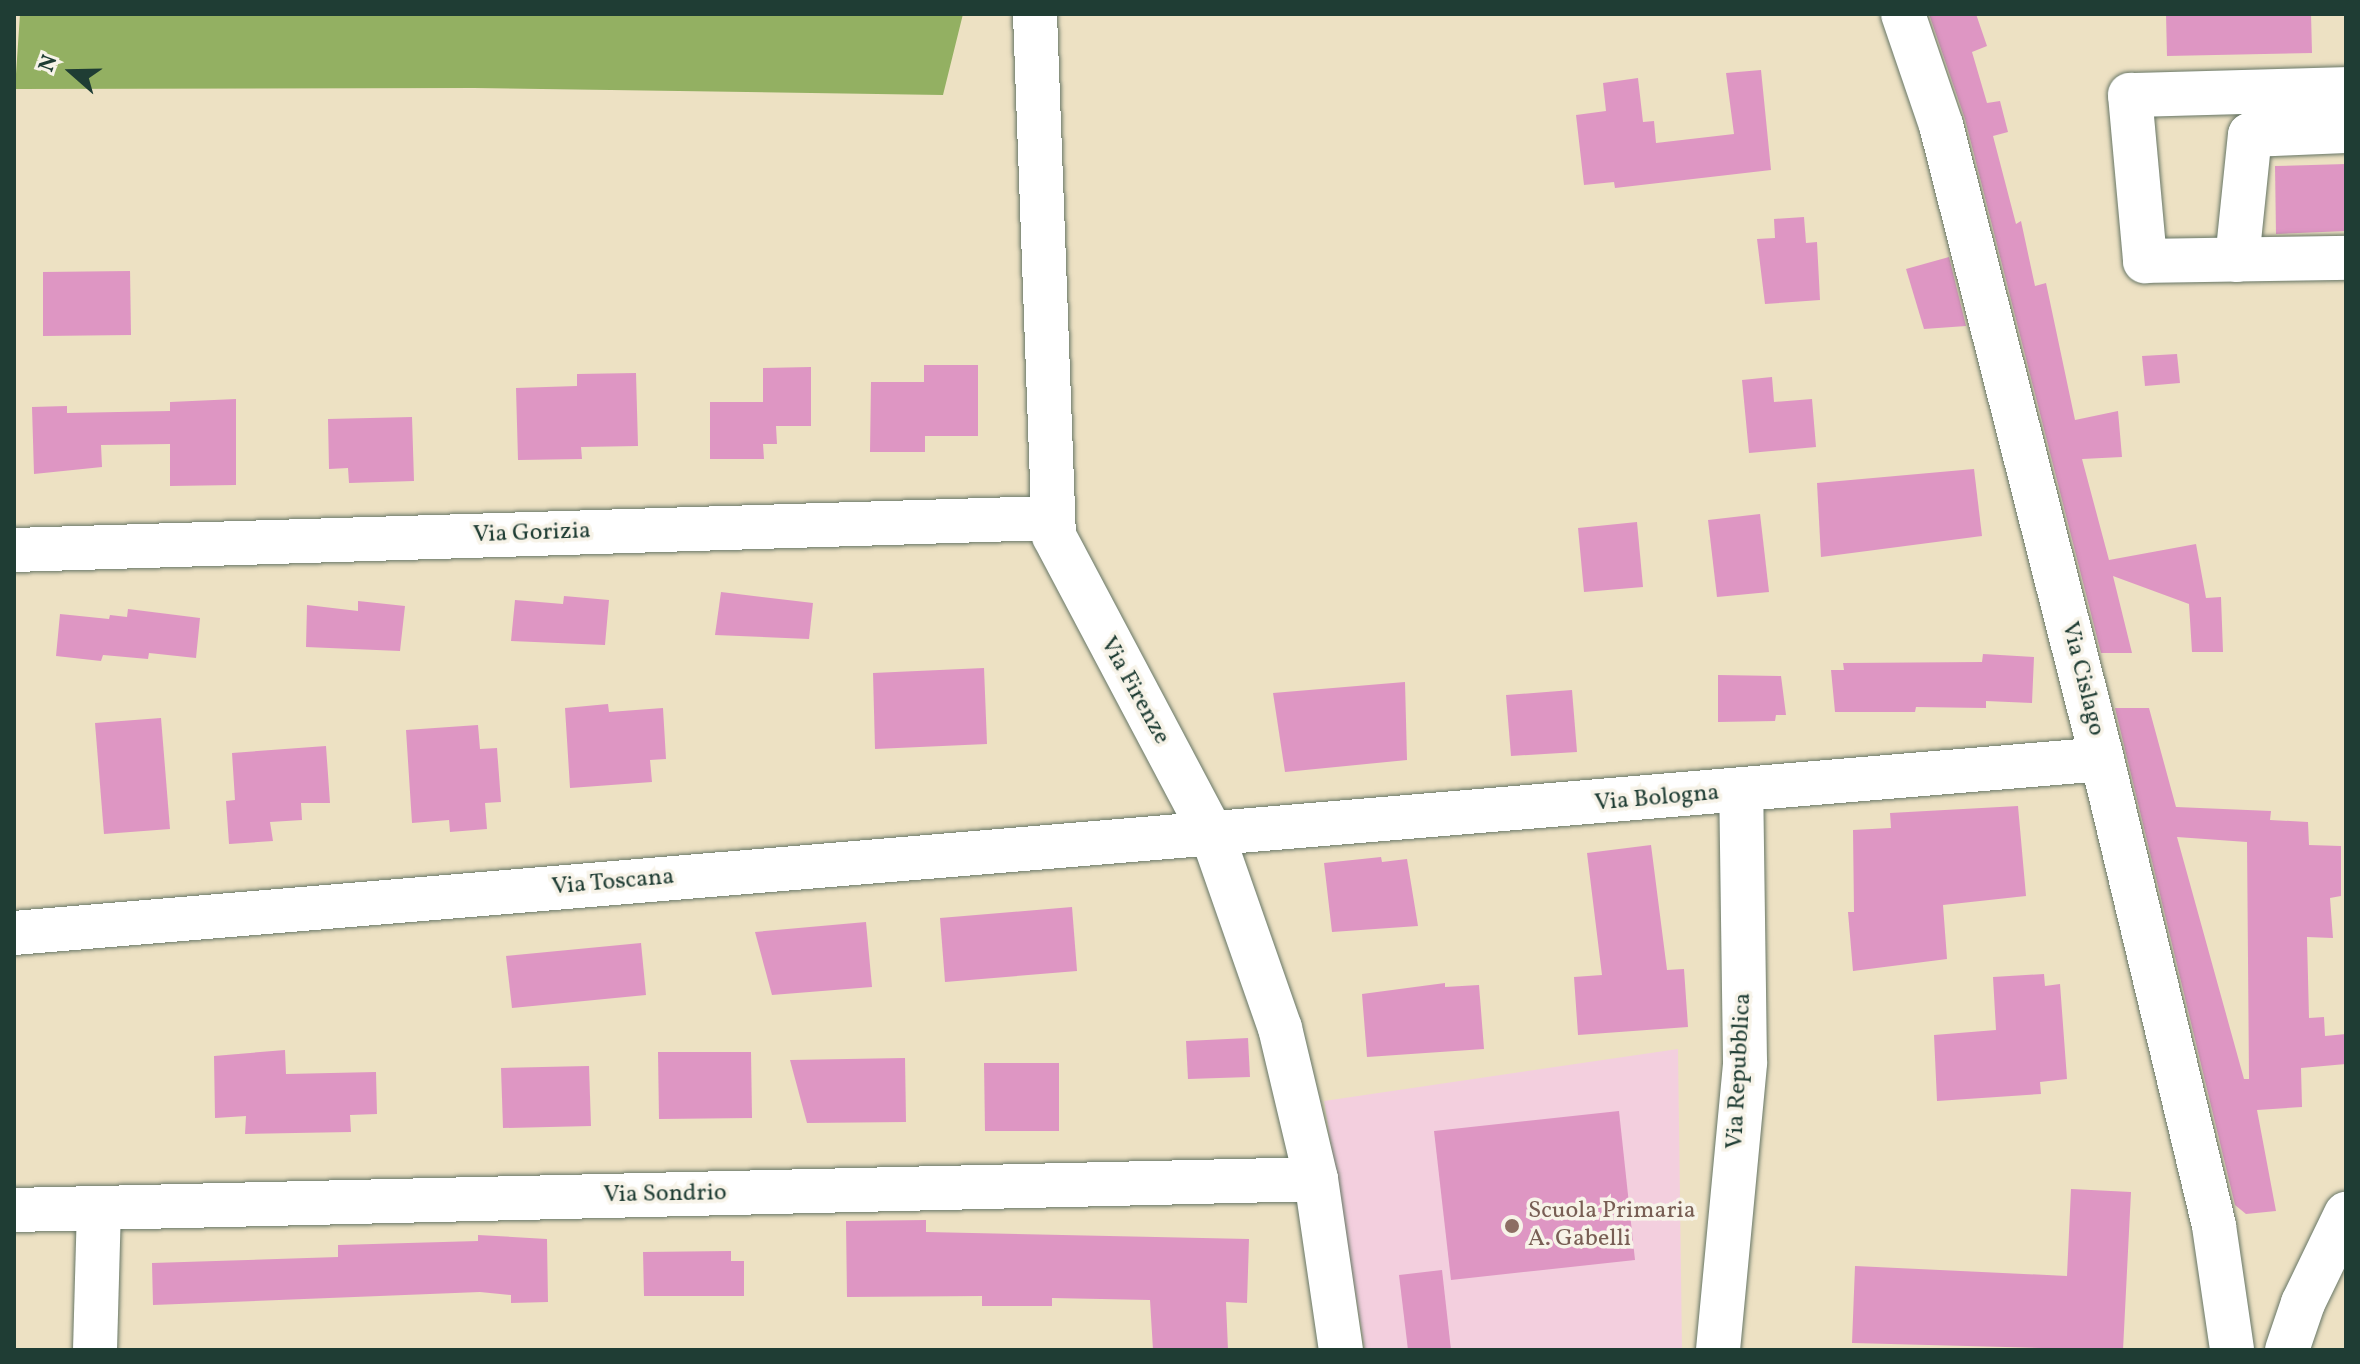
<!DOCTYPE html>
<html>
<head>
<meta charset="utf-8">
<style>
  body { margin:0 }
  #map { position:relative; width:2360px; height:1364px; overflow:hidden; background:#ede1c3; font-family:Vollkorn,serif }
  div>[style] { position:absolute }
  .built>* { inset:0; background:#f3cfde }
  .forest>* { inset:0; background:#93b062 }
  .building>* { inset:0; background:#de96c3 }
  .roads { filter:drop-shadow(0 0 2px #677666) drop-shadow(0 0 2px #677666) }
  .minor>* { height:44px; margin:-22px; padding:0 22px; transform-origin:22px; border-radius:22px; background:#fff }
  .dots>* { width:22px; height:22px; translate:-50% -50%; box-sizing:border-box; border:4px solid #f7f3e8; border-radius:50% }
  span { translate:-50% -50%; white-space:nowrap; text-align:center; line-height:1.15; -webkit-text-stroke:7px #f7f3e8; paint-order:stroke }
  .street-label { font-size:24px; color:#1f3d34 }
  .education-label { font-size:24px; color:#785e54 }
  .left { translate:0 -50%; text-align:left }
  .frame { position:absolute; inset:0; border:16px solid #1f3d34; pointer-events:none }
  .north { position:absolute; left:32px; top:32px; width:80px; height:80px; -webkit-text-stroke:6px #f7f3e8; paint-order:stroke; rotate:290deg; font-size:22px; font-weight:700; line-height:32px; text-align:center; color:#1f3d34 }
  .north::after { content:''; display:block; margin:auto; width:28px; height:36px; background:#1f3d34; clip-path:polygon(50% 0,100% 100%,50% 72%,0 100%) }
</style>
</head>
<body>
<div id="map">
  <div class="built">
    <div style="clip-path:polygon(1678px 1049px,1682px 1350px,1365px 1350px,1324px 1101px)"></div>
  </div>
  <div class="forest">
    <div style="clip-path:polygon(20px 14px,963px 14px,943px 95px,474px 88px,15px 89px)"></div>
  </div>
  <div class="building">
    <div style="clip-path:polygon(1929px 14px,1976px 14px,1987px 46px,1972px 52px,1987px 103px,2000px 101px,2008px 132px,1993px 136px,2016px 224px,2021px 221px,2035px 286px,2046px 283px,2075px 420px,2118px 411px,2122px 457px,2082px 459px,2109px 560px,2196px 544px,2206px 598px,2221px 597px,2223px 652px,2192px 652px,2189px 604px,2113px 576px,2132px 653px,2101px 653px,1965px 119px)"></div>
    <div style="clip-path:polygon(2166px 14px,2311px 14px,2312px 53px,2167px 56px)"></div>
    <div style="clip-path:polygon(1761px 70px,1771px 170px,1615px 188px,1614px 182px,1584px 185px,1576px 115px,1606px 111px,1603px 83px,1638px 78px,1643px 122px,1654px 121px,1656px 143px,1734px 134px,1726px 73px)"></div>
    <div style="clip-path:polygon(2346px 164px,2346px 231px,2276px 234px,2275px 166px)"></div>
    <div style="clip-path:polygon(1804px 217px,1806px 243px,1817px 242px,1820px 300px,1765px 304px,1757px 239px,1775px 238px,1774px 219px)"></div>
    <div style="clip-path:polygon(1949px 257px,1966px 326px,1924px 329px,1906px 269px)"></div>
    <div style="clip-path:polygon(130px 271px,131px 335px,43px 336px,43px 272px)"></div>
    <div style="clip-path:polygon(2177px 354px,2180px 383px,2145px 386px,2142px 356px)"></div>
    <div style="clip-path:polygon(924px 365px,978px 365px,978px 436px,925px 436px,925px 452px,870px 452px,871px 382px,924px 382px)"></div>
    <div style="clip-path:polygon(811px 367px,811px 426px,776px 426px,777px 444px,763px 444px,764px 459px,710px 459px,710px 402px,763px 402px,763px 368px)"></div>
    <div style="clip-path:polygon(636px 373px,638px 446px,581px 447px,582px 459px,518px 460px,516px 388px,577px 386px,577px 374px)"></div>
    <div style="clip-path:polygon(1772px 377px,1774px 402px,1812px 399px,1816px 447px,1749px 453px,1742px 380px)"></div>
    <div style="clip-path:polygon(236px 399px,236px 485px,170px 486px,170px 444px,101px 445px,102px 467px,34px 474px,32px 407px,67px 406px,67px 413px,170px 411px,170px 402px)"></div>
    <div style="clip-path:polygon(412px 417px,414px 481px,349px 483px,348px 468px,329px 469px,328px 419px)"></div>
    <div style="clip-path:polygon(1974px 469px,1982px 536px,1821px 557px,1817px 483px)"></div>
    <div style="clip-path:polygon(1760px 514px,1769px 592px,1717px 597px,1708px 520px)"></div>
    <div style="clip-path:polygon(1637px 522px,1643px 587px,1584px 592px,1578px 528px)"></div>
    <div style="clip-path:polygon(721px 592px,813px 603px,809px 639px,715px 635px)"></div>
    <div style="clip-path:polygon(564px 596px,609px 600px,605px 645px,511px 641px,515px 600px,563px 604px)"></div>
    <div style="clip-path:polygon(358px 601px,405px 606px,400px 651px,306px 647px,307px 605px,358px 611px)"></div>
    <div style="clip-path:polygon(128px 609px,200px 618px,196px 658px,149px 653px,148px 659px,103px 655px,101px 661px,56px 656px,60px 614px,109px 619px,110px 615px,127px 617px)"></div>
    <div style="clip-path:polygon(1983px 654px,2034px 657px,2032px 703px,1986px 701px,1986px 708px,1916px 707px,1915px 712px,1835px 712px,1831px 670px,1844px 670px,1843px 663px,1982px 662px)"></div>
    <div style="clip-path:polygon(984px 668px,987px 744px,875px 749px,873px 673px)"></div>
    <div style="clip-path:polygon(1718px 675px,1781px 676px,1786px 715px,1776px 715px,1775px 721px,1718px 722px)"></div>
    <div style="clip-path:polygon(1405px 682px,1407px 760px,1285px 772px,1273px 693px)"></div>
    <div style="clip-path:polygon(1572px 690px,1577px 752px,1511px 756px,1506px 695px)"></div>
    <div style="clip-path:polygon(608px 704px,609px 712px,663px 708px,666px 759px,650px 760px,652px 782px,570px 788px,565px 708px)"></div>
    <div style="clip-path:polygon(evenodd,2115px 708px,2149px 708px,2176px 807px,2271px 811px,2270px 820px,2308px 822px,2309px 845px,2341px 846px,2341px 896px,2330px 898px,2333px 938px,2307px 937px,2309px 1018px,2324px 1017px,2325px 1036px,2346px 1034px,2346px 1064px,2301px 1068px,2302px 1107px,2257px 1110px,2276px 1211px,2246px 1214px,2235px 1205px,2115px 708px,2177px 837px,2247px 842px,2249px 1079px,2244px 1079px,2177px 837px)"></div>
    <div style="clip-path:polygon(161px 718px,170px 829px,104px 834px,95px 723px)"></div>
    <div style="clip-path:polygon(478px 725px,480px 749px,497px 748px,501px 802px,485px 803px,487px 829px,450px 832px,449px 820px,412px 823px,406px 730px)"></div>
    <div style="clip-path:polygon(326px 746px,330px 803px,301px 803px,302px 820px,270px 822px,273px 841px,229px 844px,226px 801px,235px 800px,232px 753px)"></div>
    <div style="clip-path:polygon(2018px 806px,2026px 896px,1943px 905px,1947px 959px,1853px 971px,1848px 912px,1854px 912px,1853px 830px,1891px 828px,1890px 813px)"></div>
    <div style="clip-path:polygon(1651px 845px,1667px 970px,1684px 969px,1688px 1027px,1578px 1035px,1574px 977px,1602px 975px,1587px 853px)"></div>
    <div style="clip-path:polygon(1381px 857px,1382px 862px,1407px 859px,1418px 926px,1332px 932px,1324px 863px)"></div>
    <div style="clip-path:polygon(1072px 907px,1077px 971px,945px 982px,940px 918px)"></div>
    <div style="clip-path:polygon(866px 922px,872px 987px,772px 995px,755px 932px)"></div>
    <div style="clip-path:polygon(641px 943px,646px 995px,512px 1008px,506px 956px)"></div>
    <div style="clip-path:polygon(2044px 974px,2045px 986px,2060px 984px,2067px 1079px,2040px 1082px,2041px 1094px,1937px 1101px,1934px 1035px,1996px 1030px,1993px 977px)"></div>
    <div style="clip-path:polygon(1445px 983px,1445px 987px,1479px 985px,1484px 1049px,1367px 1057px,1362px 994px)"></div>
    <div style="clip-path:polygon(1248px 1038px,1250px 1077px,1188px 1079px,1186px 1041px)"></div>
    <div style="clip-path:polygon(285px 1050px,286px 1074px,376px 1072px,377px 1114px,350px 1115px,351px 1132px,295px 1133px,245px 1134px,246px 1116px,215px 1118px,214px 1056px)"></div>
    <div style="clip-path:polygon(658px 1052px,751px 1052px,752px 1118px,659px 1119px)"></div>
    <div style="clip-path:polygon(905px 1058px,906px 1122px,807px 1123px,790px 1060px)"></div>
    <div style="clip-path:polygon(984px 1063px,1059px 1063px,1059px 1131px,985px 1131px)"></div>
    <div style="clip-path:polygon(589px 1066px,591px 1126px,503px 1128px,501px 1068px)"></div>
    <div style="clip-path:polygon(1619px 1111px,1635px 1260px,1451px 1280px,1434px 1131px)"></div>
    <div style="clip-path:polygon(2071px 1189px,2131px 1192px,2123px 1350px,1852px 1343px,1855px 1266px,2067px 1276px)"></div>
    <div style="clip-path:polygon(926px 1220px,926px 1232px,1249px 1239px,1247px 1303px,1226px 1302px,1228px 1350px,1153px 1350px,1150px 1300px,1052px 1298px,1052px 1306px,982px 1306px,982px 1296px,847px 1297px,846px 1221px)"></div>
    <div style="clip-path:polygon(478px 1235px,547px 1239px,548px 1302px,511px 1303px,511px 1295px,480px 1292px,153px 1305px,152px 1263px,338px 1257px,338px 1245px,478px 1241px)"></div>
    <div style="clip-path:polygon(731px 1251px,731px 1261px,744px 1261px,744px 1296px,644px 1296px,643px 1252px)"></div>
    <div style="clip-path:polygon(1442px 1270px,1451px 1350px,1408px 1350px,1399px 1275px)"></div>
  </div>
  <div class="roads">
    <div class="minor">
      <div style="left:1035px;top:14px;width:522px;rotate:87.92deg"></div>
      <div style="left:1054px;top:536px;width:337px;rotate:62.1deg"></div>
      <div style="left:1212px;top:834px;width:206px;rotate:70.7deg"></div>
      <div style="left:1280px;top:1028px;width:155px;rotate:76.6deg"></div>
      <div style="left:1316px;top:1179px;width:173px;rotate:81.7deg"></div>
      <div style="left:1903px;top:14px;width:117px;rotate:71.1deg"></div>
      <div style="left:1941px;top:125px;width:654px;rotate:75.75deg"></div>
      <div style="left:2102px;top:759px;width:480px;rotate:76.5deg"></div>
      <div style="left:2214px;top:1226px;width:125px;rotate:81.7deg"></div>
      <div style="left:2346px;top:89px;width:216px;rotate:178.4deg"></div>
      <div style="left:2130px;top:95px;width:167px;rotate:84.8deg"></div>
      <div style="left:2145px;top:261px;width:201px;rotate:-0.9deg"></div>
      <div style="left:2237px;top:260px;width:126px;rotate:-84.1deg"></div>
      <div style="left:2250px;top:135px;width:96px;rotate:-2.4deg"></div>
      <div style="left:14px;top:550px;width:1037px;rotate:-1.77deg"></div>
      <div style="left:14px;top:933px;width:2095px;rotate:-4.76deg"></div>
      <div style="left:14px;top:1210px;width:1302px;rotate:-1.36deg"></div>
      <div style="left:95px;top:1350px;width:141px;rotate:-88.4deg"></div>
      <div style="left:1718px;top:1350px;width:289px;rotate:-84.6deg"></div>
      <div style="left:1745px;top:1062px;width:270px;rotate:-90.8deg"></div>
      <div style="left:2287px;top:1350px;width:50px;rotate:-71.2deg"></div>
      <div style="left:2303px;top:1303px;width:99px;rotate:-64.2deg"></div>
    </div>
  </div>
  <div class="dots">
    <div style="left:1512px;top:1226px;background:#8d6e63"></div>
  </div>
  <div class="street-label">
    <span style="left:532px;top:534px;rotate:-2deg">Via Gorizia</span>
    <span style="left:2082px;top:679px;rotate:76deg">Via Cislago</span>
    <span style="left:1134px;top:691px;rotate:61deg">Via Firenze</span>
    <span style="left:1657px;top:799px;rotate:-5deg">Via Bologna</span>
    <span style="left:613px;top:883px;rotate:-5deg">Via Toscana</span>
    <span style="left:1740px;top:1071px;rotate:-87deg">Via Repubblica</span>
    <span style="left:665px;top:1195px;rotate:-1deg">Via Sondrio</span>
  </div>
  <div class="education-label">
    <span class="left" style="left:1528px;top:1226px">Scuola Primaria<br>A. Gabelli</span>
  </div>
  <div class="frame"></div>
  <div class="north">N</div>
</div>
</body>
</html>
